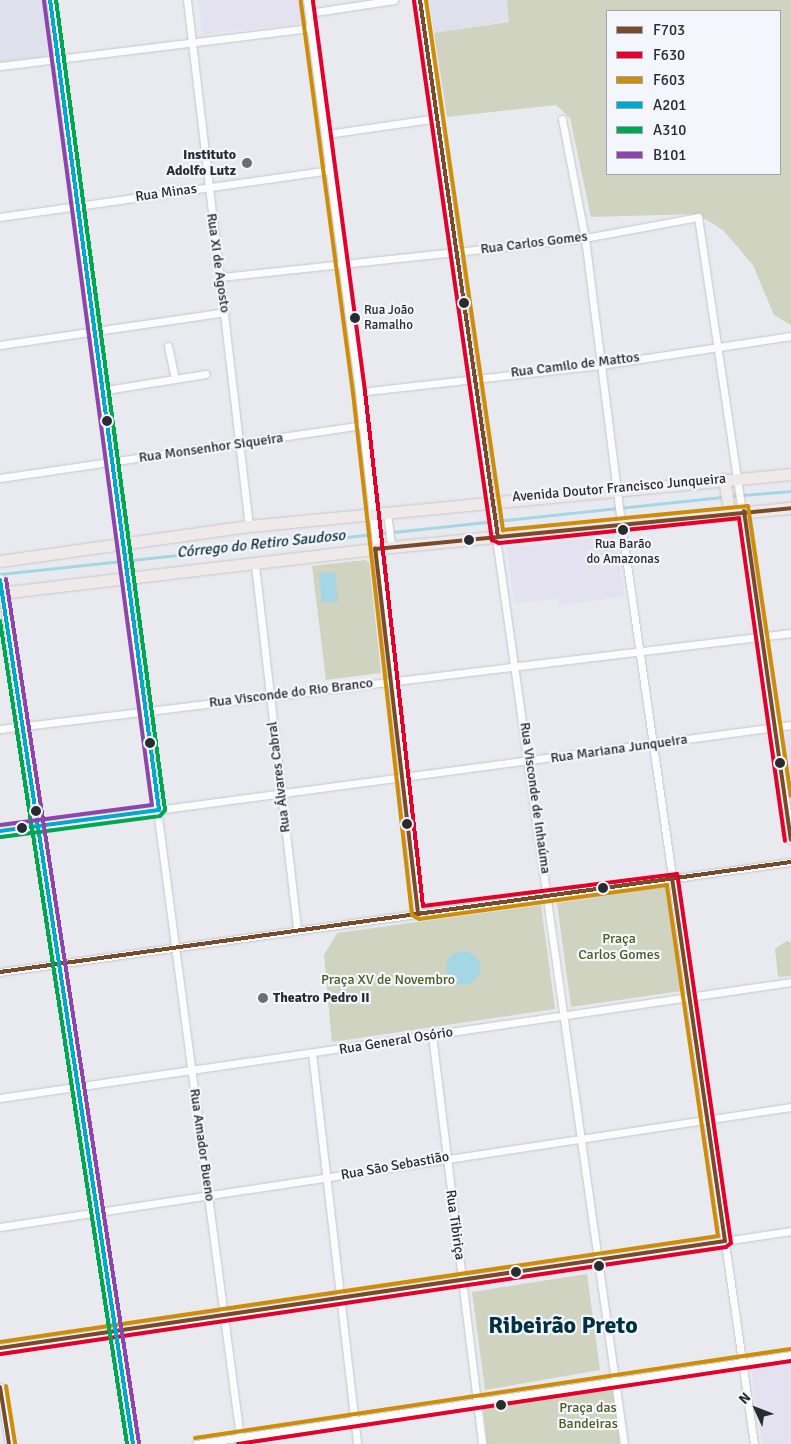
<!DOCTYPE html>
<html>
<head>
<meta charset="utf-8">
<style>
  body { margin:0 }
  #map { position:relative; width:791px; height:1444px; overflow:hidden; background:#e9eaef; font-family:Signika,sans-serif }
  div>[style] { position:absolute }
  .built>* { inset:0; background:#dee0ec }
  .education>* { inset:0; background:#e4e2f1 }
  .green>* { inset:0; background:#cfd3bf }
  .water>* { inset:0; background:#a4d6e5 }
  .round { border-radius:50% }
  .stream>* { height:2.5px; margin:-1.25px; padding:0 1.25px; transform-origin:1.25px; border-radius:1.25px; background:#a4d6e5 }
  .roads { filter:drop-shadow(0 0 1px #c5c6ca) drop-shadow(0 0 1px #c5c6ca) }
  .street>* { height:7px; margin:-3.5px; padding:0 3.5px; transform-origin:3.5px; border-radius:3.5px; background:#fcfcfd }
  .secondary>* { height:10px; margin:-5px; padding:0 5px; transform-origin:5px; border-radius:5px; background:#f5f3f3 }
  .primary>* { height:11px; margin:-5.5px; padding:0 5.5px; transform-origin:5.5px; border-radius:5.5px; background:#efeae9 }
  .bus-1>* { height:4px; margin:-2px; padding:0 2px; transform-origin:2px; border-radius:2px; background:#7a4b2a }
  .bus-2>* { height:4px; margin:-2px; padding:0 2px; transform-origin:2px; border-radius:2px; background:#e4002b }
  .bus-3>* { height:4px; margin:-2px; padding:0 2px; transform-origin:2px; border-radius:2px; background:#ce8d09 }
  .bus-4>* { height:4px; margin:-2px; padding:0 2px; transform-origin:2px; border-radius:2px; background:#00a9ce }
  .bus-5>* { height:4px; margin:-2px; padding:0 2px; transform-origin:2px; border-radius:2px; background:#00a651 }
  .bus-6>* { height:4px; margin:-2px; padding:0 2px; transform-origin:2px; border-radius:2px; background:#8e44ad }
  .dots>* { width:14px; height:14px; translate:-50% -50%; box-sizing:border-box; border:2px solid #f4f6fe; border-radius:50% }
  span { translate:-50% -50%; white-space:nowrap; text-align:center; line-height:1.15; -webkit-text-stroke:4.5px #f4f6fe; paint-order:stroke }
  .bus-label { font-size:13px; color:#2a2b2e }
  .left { translate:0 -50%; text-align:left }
  .poi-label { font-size:14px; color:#2a2b2e; font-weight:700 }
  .right { translate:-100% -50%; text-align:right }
  .street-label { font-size:14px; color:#2a2b2e }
  .park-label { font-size:14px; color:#525a1c }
  .water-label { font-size:15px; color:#0c3038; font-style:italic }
  .town-label { font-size:24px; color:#003144; font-weight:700 }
  .legend { position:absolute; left:606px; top:10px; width:175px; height:165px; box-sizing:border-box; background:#f4f6fe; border:1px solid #a3a5ab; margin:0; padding:6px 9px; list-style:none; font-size:15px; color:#2a2b2e }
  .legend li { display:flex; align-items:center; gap:10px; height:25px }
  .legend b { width:25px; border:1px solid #a3a5ab }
  .north { position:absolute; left:731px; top:1384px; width:50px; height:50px; -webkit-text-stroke:4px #f4f6fe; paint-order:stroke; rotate:313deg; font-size:14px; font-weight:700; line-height:20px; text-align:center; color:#2a2b2e }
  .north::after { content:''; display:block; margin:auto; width:18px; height:22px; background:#2a2b2e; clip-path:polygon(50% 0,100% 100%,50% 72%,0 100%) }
</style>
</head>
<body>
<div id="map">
  <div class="built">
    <div style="clip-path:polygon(0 0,43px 0,49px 56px,0 62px)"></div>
    <div style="clip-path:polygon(429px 0,507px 0,510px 21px,434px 33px)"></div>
  </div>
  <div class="education">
    <div style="clip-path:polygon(198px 0,302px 0,305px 23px,202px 35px)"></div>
    <div style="clip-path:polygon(614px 535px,625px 596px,558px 606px,557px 599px,514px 603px,507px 547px)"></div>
    <div style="clip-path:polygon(791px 733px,791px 795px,783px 737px)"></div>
    <div style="clip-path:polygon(791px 1363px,791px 1444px,762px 1444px,751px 1369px)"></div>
  </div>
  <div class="green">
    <div style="clip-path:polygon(evenodd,507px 0,791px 0,791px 325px,774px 315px,753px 265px,723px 230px,697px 214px,591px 217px,570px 118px,556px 105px,447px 117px,434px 33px,509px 22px,507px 0,607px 11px,780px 11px,780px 174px,607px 174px,607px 11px)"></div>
    <div style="clip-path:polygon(365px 560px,369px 562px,381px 673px,326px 680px,312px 566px)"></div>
    <div style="clip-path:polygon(666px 887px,681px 991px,571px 1007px,557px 903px)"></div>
    <div style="clip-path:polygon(541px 905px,555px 1009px,332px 1042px,324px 955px,337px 933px)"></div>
    <div style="clip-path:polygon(786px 941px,791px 942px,791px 976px,778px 977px,775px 949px)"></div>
    <div style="clip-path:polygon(587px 1274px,600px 1370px,485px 1390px,472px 1292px)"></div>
    <div style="clip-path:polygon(612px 1385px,620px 1444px,487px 1444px,483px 1406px)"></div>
  </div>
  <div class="water">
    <div style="clip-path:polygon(335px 572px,338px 601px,322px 603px,319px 573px)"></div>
    <div class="round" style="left:446px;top:951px;width:34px;height:34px"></div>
  </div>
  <div class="stream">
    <div style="left:730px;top:496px;width:61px;rotate:-4.7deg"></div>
    <div style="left:0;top:574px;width:726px;rotate:-6.09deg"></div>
  </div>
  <div class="roads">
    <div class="street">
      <div style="left:50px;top:0;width:1457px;rotate:82.47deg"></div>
      <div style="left:187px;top:0;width:530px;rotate:83.28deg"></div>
      <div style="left:307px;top:0;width:395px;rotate:82.4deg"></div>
      <div style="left:359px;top:392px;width:524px;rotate:83.54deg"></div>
      <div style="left:420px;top:0;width:1458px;rotate:81.96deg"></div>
      <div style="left:309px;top:13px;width:86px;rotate:-8.7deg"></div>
      <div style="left:0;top:66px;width:313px;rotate:-7deg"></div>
      <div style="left:562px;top:119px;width:121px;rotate:79.1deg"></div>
      <div style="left:585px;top:238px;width:287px;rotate:82.8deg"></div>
      <div style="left:621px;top:523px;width:931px;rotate:81.78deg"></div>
      <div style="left:327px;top:134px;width:112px;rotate:-8.2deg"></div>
      <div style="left:0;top:217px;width:334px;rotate:-8.1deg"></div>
      <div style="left:221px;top:277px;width:366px;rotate:-6.1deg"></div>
      <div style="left:585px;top:238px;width:115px;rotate:-10.5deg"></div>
      <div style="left:698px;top:217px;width:630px;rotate:81.51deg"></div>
      <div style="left:0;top:345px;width:227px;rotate:-8.3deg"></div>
      <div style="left:168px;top:346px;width:34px;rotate:78deg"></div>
      <div style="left:100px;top:391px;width:107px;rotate:-9.1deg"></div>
      <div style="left:359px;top:392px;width:244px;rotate:-6.4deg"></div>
      <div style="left:601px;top:365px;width:192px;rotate:-8.7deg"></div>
      <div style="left:0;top:478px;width:366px;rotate:-8.3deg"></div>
      <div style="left:387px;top:512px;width:35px;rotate:83deg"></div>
      <div style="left:255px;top:565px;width:366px;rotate:83.4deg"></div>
      <div style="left:2px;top:593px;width:861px;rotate:81.25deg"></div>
      <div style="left:0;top:729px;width:797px;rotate:-6.92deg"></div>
      <div style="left:0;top:831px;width:798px;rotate:-7.63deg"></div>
      <div style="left:0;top:972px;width:799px;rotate:-7.92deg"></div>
      <div style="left:432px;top:1035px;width:412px;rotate:83deg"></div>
      <div style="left:312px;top:1053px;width:394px;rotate:83.4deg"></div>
      <div style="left:0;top:1098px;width:799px;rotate:-8.34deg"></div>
      <div style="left:0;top:1227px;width:800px;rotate:-8.63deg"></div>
      <div style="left:0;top:1348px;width:800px;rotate:-8.41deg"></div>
      <div style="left:0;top:1387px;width:58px;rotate:81deg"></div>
      <div style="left:196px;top:1444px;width:602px;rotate:-8.51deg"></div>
    </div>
    <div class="secondary">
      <div style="left:0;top:580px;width:13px;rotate:81deg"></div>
    </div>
    <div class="primary">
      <div style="left:724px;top:479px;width:33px;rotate:81deg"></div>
      <div style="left:0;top:561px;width:251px;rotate:-8deg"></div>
      <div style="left:249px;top:526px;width:544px;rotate:-5.48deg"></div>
      <div style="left:0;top:593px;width:394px;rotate:-6.7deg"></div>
      <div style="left:391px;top:547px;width:402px;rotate:-5.6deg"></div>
    </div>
  </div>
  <div class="bus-1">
    <div style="left:420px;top:0;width:543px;rotate:81.74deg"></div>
    <div style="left:744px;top:511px;width:332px;rotate:81.9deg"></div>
    <div style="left:418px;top:913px;width:367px;rotate:-96.7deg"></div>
    <div style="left:375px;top:549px;width:418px;rotate:-5.6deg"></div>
    <div style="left:0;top:972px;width:799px;rotate:-7.92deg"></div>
    <div style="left:0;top:1348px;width:733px;rotate:-8.4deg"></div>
    <div style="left:725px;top:1241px;width:367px;rotate:-98.3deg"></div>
    <div style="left:0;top:1387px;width:58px;rotate:81deg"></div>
  </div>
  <div class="bus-2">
    <div style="left:414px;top:1px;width:545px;rotate:81.77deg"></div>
    <div style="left:492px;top:540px;width:8px;rotate:23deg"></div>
    <div style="left:499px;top:543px;width:241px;rotate:-5.9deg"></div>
    <div style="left:739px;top:518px;width:326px;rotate:81.9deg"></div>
    <div style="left:1px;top:1354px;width:733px;rotate:-8.4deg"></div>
    <div style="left:726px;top:1247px;width:6px;rotate:-39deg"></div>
    <div style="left:731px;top:1243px;width:373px;rotate:-98.3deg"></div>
    <div style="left:677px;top:874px;width:256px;rotate:172.8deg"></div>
    <div style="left:423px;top:906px;width:518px;rotate:-96.43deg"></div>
    <div style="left:365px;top:391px;width:394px;rotate:-97.6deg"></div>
    <div style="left:238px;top:1444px;width:559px;rotate:-8.54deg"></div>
  </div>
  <div class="bus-3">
    <div style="left:426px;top:0;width:536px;rotate:81.73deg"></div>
    <div style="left:503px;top:530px;width:246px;rotate:-5.6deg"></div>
    <div style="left:748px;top:506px;width:293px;rotate:81.6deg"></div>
    <div style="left:0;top:1342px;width:726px;rotate:-8.4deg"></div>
    <div style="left:718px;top:1236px;width:355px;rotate:-98.3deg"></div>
    <div style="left:667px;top:885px;width:250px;rotate:172.2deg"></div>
    <div style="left:419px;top:919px;width:8px;rotate:-150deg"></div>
    <div style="left:412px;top:915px;width:525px;rotate:-96.45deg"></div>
    <div style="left:353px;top:393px;width:395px;rotate:-97.6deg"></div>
    <div style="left:6px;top:1386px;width:58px;rotate:81deg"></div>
    <div style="left:195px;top:1438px;width:602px;rotate:-8.51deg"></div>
  </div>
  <div class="bus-4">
    <div style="left:0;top:580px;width:874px;rotate:81.25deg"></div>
    <div style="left:0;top:831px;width:160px;rotate:-7.5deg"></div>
    <div style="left:159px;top:810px;width:817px;rotate:-97.66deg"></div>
  </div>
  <div class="bus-5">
    <div style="left:0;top:621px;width:833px;rotate:81.23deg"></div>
    <div style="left:1px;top:837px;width:160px;rotate:-7.5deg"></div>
    <div style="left:160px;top:816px;width:8px;rotate:-50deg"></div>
    <div style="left:165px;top:810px;width:817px;rotate:-97.66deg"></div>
  </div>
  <div class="bus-6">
    <div style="left:6px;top:579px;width:874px;rotate:81.25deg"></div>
    <div style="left:0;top:825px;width:153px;rotate:-7.5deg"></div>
    <div style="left:152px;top:805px;width:811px;rotate:-97.65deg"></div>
  </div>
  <div class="dots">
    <div style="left:247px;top:163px;background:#6d6e72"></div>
    <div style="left:464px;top:303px;background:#2a2b2e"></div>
    <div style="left:355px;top:318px;background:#2a2b2e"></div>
    <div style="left:107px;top:421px;background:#2a2b2e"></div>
    <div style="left:623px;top:530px;background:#2a2b2e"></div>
    <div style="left:469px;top:540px;background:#2a2b2e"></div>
    <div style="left:150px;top:743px;background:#2a2b2e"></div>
    <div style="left:780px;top:763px;background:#2a2b2e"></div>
    <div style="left:36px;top:811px;background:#2a2b2e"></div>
    <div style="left:407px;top:824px;background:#2a2b2e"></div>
    <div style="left:22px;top:828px;background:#2a2b2e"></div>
    <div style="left:603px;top:888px;background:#2a2b2e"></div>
    <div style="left:263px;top:998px;background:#6d6e72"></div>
    <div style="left:599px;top:1266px;background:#2a2b2e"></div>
    <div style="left:516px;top:1272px;background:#2a2b2e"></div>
    <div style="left:501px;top:1405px;background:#2a2b2e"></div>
  </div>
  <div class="bus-label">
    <span class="left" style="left:364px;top:318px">Rua João<br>Ramalho</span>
    <span style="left:623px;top:552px">Rua Barão<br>do Amazonas</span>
  </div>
  <div class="poi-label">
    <span class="right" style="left:236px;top:163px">Instituto<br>Adolfo Lutz</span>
    <span class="left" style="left:273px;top:998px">Theatro Pedro II</span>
  </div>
  <div class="street-label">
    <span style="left:166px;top:193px;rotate:-8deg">Rua Minas</span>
    <span style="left:534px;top:243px;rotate:-7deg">Rua Carlos Gomes</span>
    <span style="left:218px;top:263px;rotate:82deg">Rua XI de Agosto</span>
    <span style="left:575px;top:365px;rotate:-7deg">Rua Camilo de Mattos</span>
    <span style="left:211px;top:448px;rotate:-8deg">Rua Monsenhor Siqueira</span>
    <span style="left:619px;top:488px;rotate:-5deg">Avenida Doutor Francisco Junqueira</span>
    <span style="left:291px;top:693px;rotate:-7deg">Rua Visconde do Rio Branco</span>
    <span style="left:619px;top:749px;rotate:-8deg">Rua Mariana Junqueira</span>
    <span style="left:279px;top:777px;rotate:-97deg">Rua Álvares Cabral</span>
    <span style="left:535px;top:798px;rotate:82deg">Rua Visconde de Inhaúma</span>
    <span style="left:396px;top:1041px;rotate:-9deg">Rua General Osório</span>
    <span style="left:202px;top:1145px;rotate:82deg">Rua Amador Bueno</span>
    <span style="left:395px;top:1166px;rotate:-10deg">Rua São Sebastião</span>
    <span style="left:455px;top:1225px;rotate:82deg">Rua Tibiriça</span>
  </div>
  <div class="park-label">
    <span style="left:619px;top:947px">Praça<br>Carlos Gomes</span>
    <span style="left:388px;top:980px">Praça XV de Novembro</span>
    <span style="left:588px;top:1416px">Praça das<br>Bandeiras</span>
  </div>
  <div class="water-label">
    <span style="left:261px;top:544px;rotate:-6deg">Córrego do Retiro Saudoso</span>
  </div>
  <div class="town-label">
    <span style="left:563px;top:1326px">Ribeirão Preto</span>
  </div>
  <ul class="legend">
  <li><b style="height:6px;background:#7a4b2a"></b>F703</li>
  <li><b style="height:6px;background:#e4002b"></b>F630</li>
  <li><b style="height:6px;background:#ce8d09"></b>F603</li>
  <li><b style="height:6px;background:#00a9ce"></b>A201</li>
  <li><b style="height:6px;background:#00a651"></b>A310</li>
  <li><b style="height:6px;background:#8e44ad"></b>B101</li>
  </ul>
  <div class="north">N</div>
</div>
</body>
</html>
